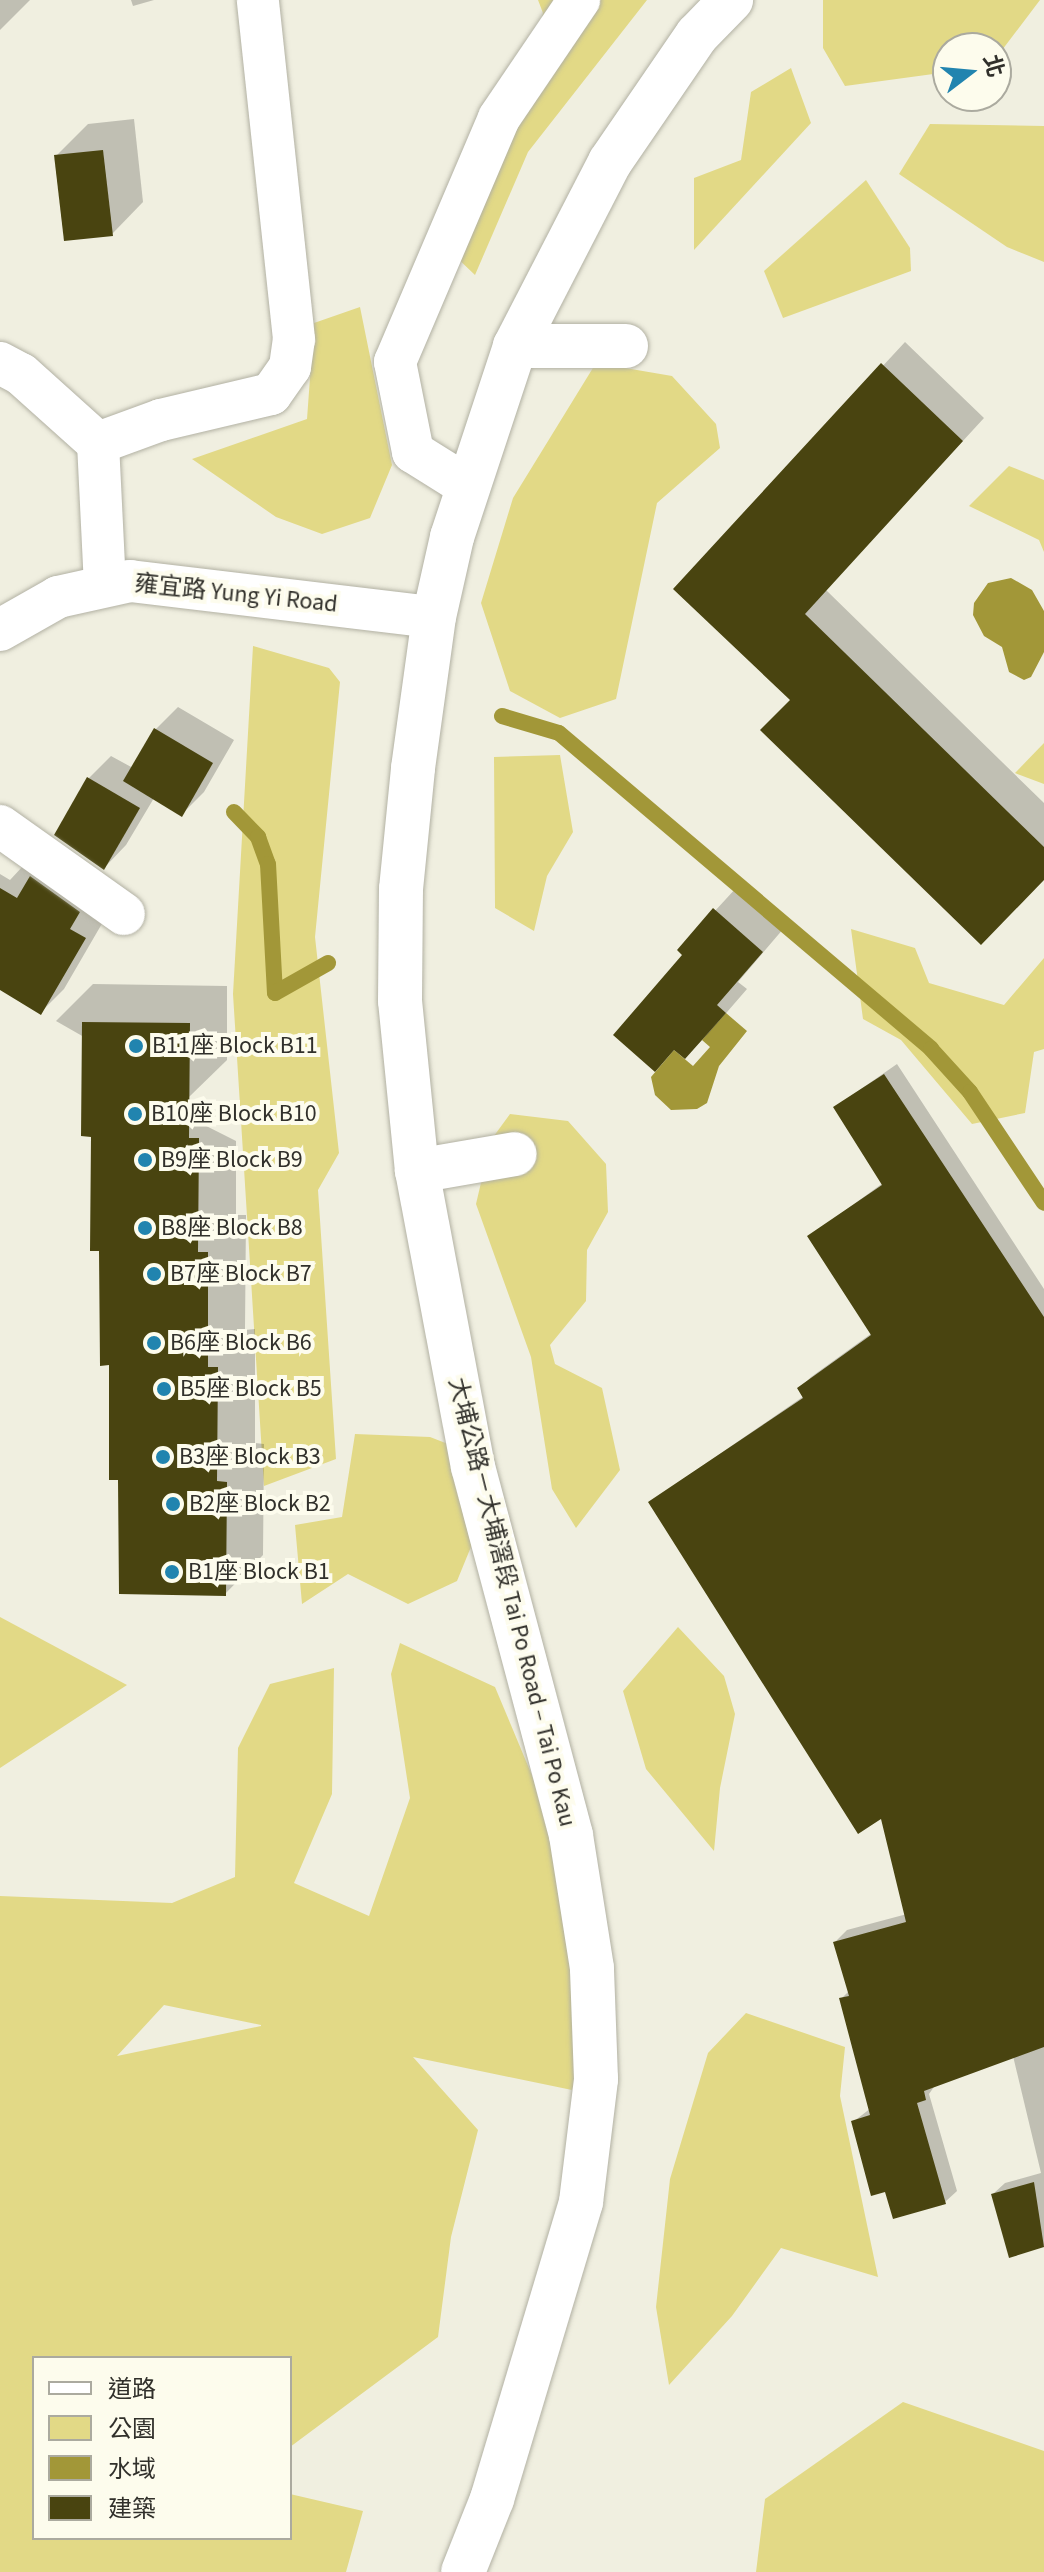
<!DOCTYPE html>
<html>
<head>
<meta charset="utf-8">
<style>
  body { margin:0 }
  #map { position:relative; width:1044px; height:2572px; overflow:hidden; background:#f0efe0; font-family:"Source Sans 3","Noto Sans TC",sans-serif }
  div>[style] { position:absolute }
  .green>* { inset:0; background:#e2d986 }
  .water>* { inset:0; background:#a29738 }
  .shadow>* { inset:0; background:#0003 }
  .stream>* { height:16px; margin:-8px; padding:0 8px; transform-origin:8px; border-radius:8px; background:#a29738 }
  .building>* { inset:0; background:#494410 }
  .roads { filter:drop-shadow(0 0 2px #b2b1a3) drop-shadow(0 0 2px #b2b1a3) }
  .street>* { height:42px; margin:-21px; padding:0 21px; transform-origin:21px; border-radius:21px; background:#fff }
  .secondary>* { height:44px; margin:-22px; padding:0 22px; transform-origin:22px; border-radius:22px; background:#fff }
  .dots>* { width:22px; height:22px; translate:-50% -50%; box-sizing:border-box; border:4px solid #fdfced; border-radius:50% }
  span { translate:-50% -50%; white-space:nowrap; text-align:center; line-height:1.15; -webkit-text-stroke:8px #fdfced; paint-order:stroke }
  .street-label { font-size:24px; color:#31302b }
  .poi-label { font-size:24px; color:#31302b }
  .left { translate:0 -50%; text-align:left }
  .legend { position:absolute; left:32px; top:2356px; width:260px; height:184px; box-sizing:border-box; background:#fdfced; border:2px solid #abaa9f; margin:0; padding:10px 14px; list-style:none; font-size:24px; color:#31302b }
  .legend li { display:flex; align-items:center; gap:16px; height:40px }
  .legend b { width:40px; border:2px solid #abaa9f }
  .north { position:absolute; left:932px; top:32px; width:80px; height:80px; box-sizing:border-box; background:#fdfced; border:2px solid #abaa9f; border-radius:50%; rotate:74deg; font-size:22px; font-weight:700; line-height:32px; text-align:center; color:#31302b }
  .north::after { content:''; display:block; margin:auto; width:28px; height:36px; background:#2184af; clip-path:polygon(50% 0,100% 100%,50% 72%,0 100%) }
</style>
</head>
<body>
<div id="map">
  <div class="green">
    <div style="clip-path:polygon(538px 0,647px 0,528px 152px,475px 275px,431px 233px,517px 130px,543px 13px)"></div>
    <div style="clip-path:polygon(823px 0,1040px 0,996px 58px,996px 48px,948px 48px,948px 72px,845px 86px,823px 48px)"></div>
    <div style="clip-path:polygon(791px 68px,811px 123px,694px 250px,694px 178px,741px 160px,751px 92px)"></div>
    <div style="clip-path:polygon(930px 124px,1044px 126px,1044px 262px,1007px 247px,899px 174px)"></div>
    <div style="clip-path:polygon(866px 180px,910px 248px,911px 271px,783px 318px,764px 271px)"></div>
    <div style="clip-path:polygon(360px 307px,392px 465px,370px 518px,322px 534px,276px 517px,192px 459px,307px 419px,314px 323px)"></div>
    <div style="clip-path:polygon(596px 363px,672px 376px,716px 424px,720px 448px,657px 503px,616px 699px,560px 718px,510px 691px,481px 603px,513px 498px)"></div>
    <div style="clip-path:polygon(1009px 466px,1044px 480px,1044px 552px,1039px 540px,969px 506px)"></div>
    <div style="clip-path:polygon(253px 646px,329px 668px,340px 682px,315px 937px,339px 1153px,318px 1190px,336px 1459px,264px 1486px,233px 994px)"></div>
    <div style="clip-path:polygon(1044px 743px,1044px 784px,1015px 773px)"></div>
    <div style="clip-path:polygon(560px 755px,573px 832px,547px 876px,534px 931px,495px 908px,494px 757px)"></div>
    <div style="clip-path:polygon(851px 929px,915px 948px,929px 983px,1004px 1005px,1044px 958px,1044px 1049px,1034px 1052px,1025px 1113px,972px 1124px,901px 1040px,863px 1019px)"></div>
    <div style="clip-path:polygon(510px 1114px,568px 1121px,606px 1164px,608px 1212px,587px 1250px,586px 1301px,550px 1345px,555px 1364px,602px 1388px,620px 1470px,576px 1528px,552px 1489px,531px 1357px,476px 1204px,491px 1140px)"></div>
    <div style="clip-path:polygon(355px 1434px,430px 1437px,461px 1449px,482px 1520px,457px 1581px,408px 1604px,348px 1574px,302px 1604px,295px 1525px,342px 1517px)"></div>
    <div style="clip-path:polygon(0 1617px,127px 1685px,0 1768px)"></div>
    <div style="clip-path:polygon(678px 1627px,724px 1676px,735px 1714px,720px 1788px,714px 1851px,646px 1769px,623px 1691px)"></div>
    <div style="clip-path:polygon(evenodd,400px 1643px,495px 1687px,611px 1964px,572px 2090px,413px 2057px,478px 2130px,451px 2237px,438px 2337px,290px 2447px,290px 2358px,34px 2358px,34px 2538px,290px 2538px,290px 2494px,363px 2511px,346px 2572px,0 2572px,0 1896px,172px 1903px,235px 1877px,238px 1748px,270px 1684px,334px 1668px,332px 1794px,294px 1883px,369px 1916px,410px 1798px,391px 1674px,400px 1643px,164px 2005px,261px 2025px,261px 2026px,117px 2056px,164px 2005px)"></div>
    <div style="clip-path:polygon(746px 2013px,845px 2047px,840px 2096px,878px 2277px,781px 2248px,732px 2316px,669px 2385px,656px 2307px,670px 2179px,708px 2053px)"></div>
    <div style="clip-path:polygon(903px 2402px,1044px 2451px,1044px 2572px,756px 2572px,765px 2499px)"></div>
  </div>
  <div class="water">
    <div style="clip-path:polygon(1011px 578px,1032px 590px,1044px 611px,1044px 652px,1031px 677px,1024px 680px,1009px 672px,1002px 647px,984px 636px,973px 615px,974px 603px,988px 583px)"></div>
    <div style="clip-path:polygon(726px 1013px,747px 1031px,719px 1066px,707px 1103px,697px 1109px,671px 1110px,655px 1095px,651px 1077px,674px 1050px,693px 1066px,710px 1047px,702px 1040px)"></div>
  </div>
  <div class="shadow">
    <div style="clip-path:polygon(0 0,30px 0,0 30px)"></div>
    <div style="clip-path:polygon(131px 0,154px 0,133px 6px)"></div>
    <div style="clip-path:polygon(134px 119px,143px 202px,112px 234px,56px 156px,88px 124px)"></div>
    <div style="clip-path:polygon(905px 342px,984px 418px,826px 590px,1044px 803px,1044px 878px,793px 700px,676px 589px)"></div>
    <div style="clip-path:polygon(178px 707px,234px 740px,204px 792px,182px 814px,154px 798px,126px 845px,104px 868px,89px 778px,111px 756px,133px 768px,155px 730px)"></div>
    <div style="clip-path:polygon(23px 866px,107px 915px,64px 989px,41px 1012px,0 989px,0 874px,10px 880px)"></div>
    <div style="clip-path:polygon(737px 887px,784px 928px,738px 982px,747px 989px,708px 1034px,685px 1057px,676px 1048px,655px 1069px,685px 955px,679px 950px)"></div>
    <div style="clip-path:polygon(93px 984px,227px 986px,227px 1060px,189px 1097px,56px 1021px)"></div>
    <div style="clip-path:polygon(897px 1064px,1044px 1289px,1044px 2245px,1010px 2256px,993px 2194px,1005px 2183px,1041px 2173px,1013px 2056px,936px 2084px,929px 2094px,957px 2191px,945px 2202px,886px 2190px,853px 2122px,871px 2108px,841px 1999px,849px 1991px,835px 1942px,847px 1930px,907px 1914px,882px 1816px,650px 1502px,804px 1396px,799px 1389px,811px 1377px,872px 1333px,810px 1236px,883px 1183px,835px 1107px)"></div>
    <div style="clip-path:polygon(131px 1088px,236px 1141px,236px 1215px,246px 1215px,245px 1330px,255px 1329px,255px 1443px,264px 1444px,263px 1555px,225px 1594px)"></div>
  </div>
  <div class="stream">
    <div style="left:502px;top:716px;width:59px;rotate:16.6deg"></div>
    <div style="left:559px;top:733px;width:488px;rotate:40.3deg"></div>
    <div style="left:931px;top:1049px;width:58px;rotate:47.8deg"></div>
    <div style="left:970px;top:1092px;width:133px;rotate:56.3deg"></div>
    <div style="left:234px;top:812px;width:35px;rotate:46deg"></div>
    <div style="left:258px;top:837px;width:29px;rotate:70deg"></div>
    <div style="left:268px;top:864px;width:129px;rotate:86.9deg"></div>
    <div style="left:275px;top:993px;width:61px;rotate:-29.5deg"></div>
  </div>
  <div class="building">
    <div style="clip-path:polygon(103px 150px,113px 236px,64px 241px,54px 155px)"></div>
    <div style="clip-path:polygon(881px 363px,963px 441px,805px 614px,1044px 847px,1044px 880px,981px 945px,760px 730px,790px 700px,673px 589px)"></div>
    <div style="clip-path:polygon(154px 728px,213px 763px,182px 817px,123px 781px)"></div>
    <div style="clip-path:polygon(87px 777px,140px 808px,104px 870px,54px 835px)"></div>
    <div style="clip-path:polygon(30px 876px,80px 912px,70px 929px,86px 938px,41px 1015px,0 990px,0 888px,17px 898px)"></div>
    <div style="clip-path:polygon(713px 908px,763px 952px,717px 1005px,726px 1013px,685px 1059px,674px 1050px,655px 1072px,613px 1035px,682px 955px,677px 950px)"></div>
    <div style="clip-path:polygon(82px 1022px,190px 1023px,189px 1138px,199px 1138px,198px 1252px,208px 1252px,208px 1367px,218px 1367px,217px 1481px,227px 1482px,226px 1596px,119px 1594px,118px 1480px,109px 1480px,109px 1365px,100px 1366px,99px 1251px,90px 1251px,91px 1137px,81px 1136px)"></div>
    <div style="clip-path:polygon(884px 1074px,1044px 1317px,1044px 2047px,924px 2091px,926px 2100px,917px 2103px,946px 2204px,893px 2219px,885px 2192px,871px 2196px,851px 2121px,870px 2115px,839px 1998px,849px 1996px,833px 1942px,906px 1922px,881px 1819px,858px 1834px,648px 1502px,803px 1398px,797px 1388px,871px 1335px,807px 1236px,882px 1185px,833px 1107px)"></div>
    <div style="clip-path:polygon(1034px 2182px,1044px 2247px,1009px 2258px,991px 2194px)"></div>
  </div>
  <div class="roads">
    <div class="street">
      <div style="left:0;top:363px;width:24px;rotate:28deg"></div>
      <div style="left:21px;top:374px;width:103px;rotate:41.9deg"></div>
      <div style="left:98px;top:443px;width:141px;rotate:87.2deg"></div>
      <div style="left:98px;top:443px;width:67px;rotate:-20.1deg"></div>
      <div style="left:161px;top:420px;width:113px;rotate:-13.3deg"></div>
      <div style="left:271px;top:394px;width:33px;rotate:-55deg"></div>
      <div style="left:290px;top:367px;width:28px;rotate:-82deg"></div>
      <div style="left:294px;top:339px;width:341px;rotate:-96.1deg"></div>
      <div style="left:469px;top:487px;width:66px;rotate:-148deg"></div>
      <div style="left:413px;top:452px;width:92px;rotate:-101.3deg"></div>
      <div style="left:395px;top:362px;width:265px;rotate:-66.9deg"></div>
      <div style="left:499px;top:118px;width:143px;rotate:-55.9deg"></div>
      <div style="left:0;top:630px;width:67px;rotate:-29.6deg"></div>
      <div style="left:58px;top:597px;width:74px;rotate:-12.5deg"></div>
      <div style="left:130px;top:581px;width:306px;rotate:6.8deg"></div>
      <div style="left:0;top:826px;width:152px;rotate:35.4deg"></div>
    </div>
    <div class="secondary">
      <div style="left:515px;top:346px;width:111px"></div>
      <div style="left:417px;top:1171px;width:99px;rotate:-9.8deg"></div>
      <div style="left:463px;top:2572px;width:79px;rotate:-68.3deg"></div>
      <div style="left:492px;top:2499px;width:310px;rotate:-73.3deg"></div>
      <div style="left:581px;top:2202px;width:124px;rotate:-83deg"></div>
      <div style="left:596px;top:2079px;width:111px;rotate:-92.1deg"></div>
      <div style="left:592px;top:1968px;width:135px;rotate:-99deg"></div>
      <div style="left:571px;top:1835px;width:381px;rotate:-104.9deg"></div>
      <div style="left:473px;top:1467px;width:301px;rotate:-100.7deg"></div>
      <div style="left:417px;top:1171px;width:171px;rotate:-95.7deg"></div>
      <div style="left:400px;top:1001px;width:112px;rotate:-89.5deg"></div>
      <div style="left:401px;top:889px;width:122px;rotate:-84.3deg"></div>
      <div style="left:413px;top:768px;width:152px;rotate:-82.1deg"></div>
      <div style="left:434px;top:617px;width:82px;rotate:-77.3deg"></div>
      <div style="left:452px;top:537px;width:201px;rotate:-71.7deg"></div>
      <div style="left:515px;top:346px;width:207px;rotate:-62.7deg"></div>
      <div style="left:610px;top:162px;width:154px;rotate:-55.6deg"></div>
      <div style="left:697px;top:35px;width:49px;rotate:-45.8deg"></div>
    </div>
  </div>
  <div class="dots">
    <div style="left:136px;top:1046px;background:#2184af"></div>
    <div style="left:135px;top:1114px;background:#2184af"></div>
    <div style="left:145px;top:1160px;background:#2184af"></div>
    <div style="left:145px;top:1228px;background:#2184af"></div>
    <div style="left:154px;top:1274px;background:#2184af"></div>
    <div style="left:154px;top:1343px;background:#2184af"></div>
    <div style="left:164px;top:1389px;background:#2184af"></div>
    <div style="left:163px;top:1457px;background:#2184af"></div>
    <div style="left:173px;top:1504px;background:#2184af"></div>
    <div style="left:172px;top:1572px;background:#2184af"></div>
  </div>
  <div class="street-label">
    <span style="left:236px;top:594px;rotate:6deg">雍宜路 Yung Yi Road</span>
    <span style="left:512px;top:1602px;rotate:76deg">大埔公路－大埔滘段 Tai Po Road – Tai Po Kau</span>
  </div>
  <div class="poi-label">
    <span class="left" style="left:152px;top:1046px">B11座 Block B11</span>
    <span class="left" style="left:151px;top:1114px">B10座 Block B10</span>
    <span class="left" style="left:161px;top:1160px">B9座 Block B9</span>
    <span class="left" style="left:161px;top:1228px">B8座 Block B8</span>
    <span class="left" style="left:170px;top:1274px">B7座 Block B7</span>
    <span class="left" style="left:170px;top:1343px">B6座 Block B6</span>
    <span class="left" style="left:180px;top:1389px">B5座 Block B5</span>
    <span class="left" style="left:179px;top:1457px">B3座 Block B3</span>
    <span class="left" style="left:189px;top:1504px">B2座 Block B2</span>
    <span class="left" style="left:188px;top:1572px">B1座 Block B1</span>
  </div>
  <ul class="legend">
  <li><b style="height:10px;background:#fff"></b>道路</li>
  <li><b style="height:22px;background:#e2d986"></b>公園</li>
  <li><b style="height:22px;background:#a29738"></b>水域</li>
  <li><b style="height:22px;background:#494410"></b>建築</li>
  </ul>
  <div class="north">北</div>
</div>
</body>
</html>
